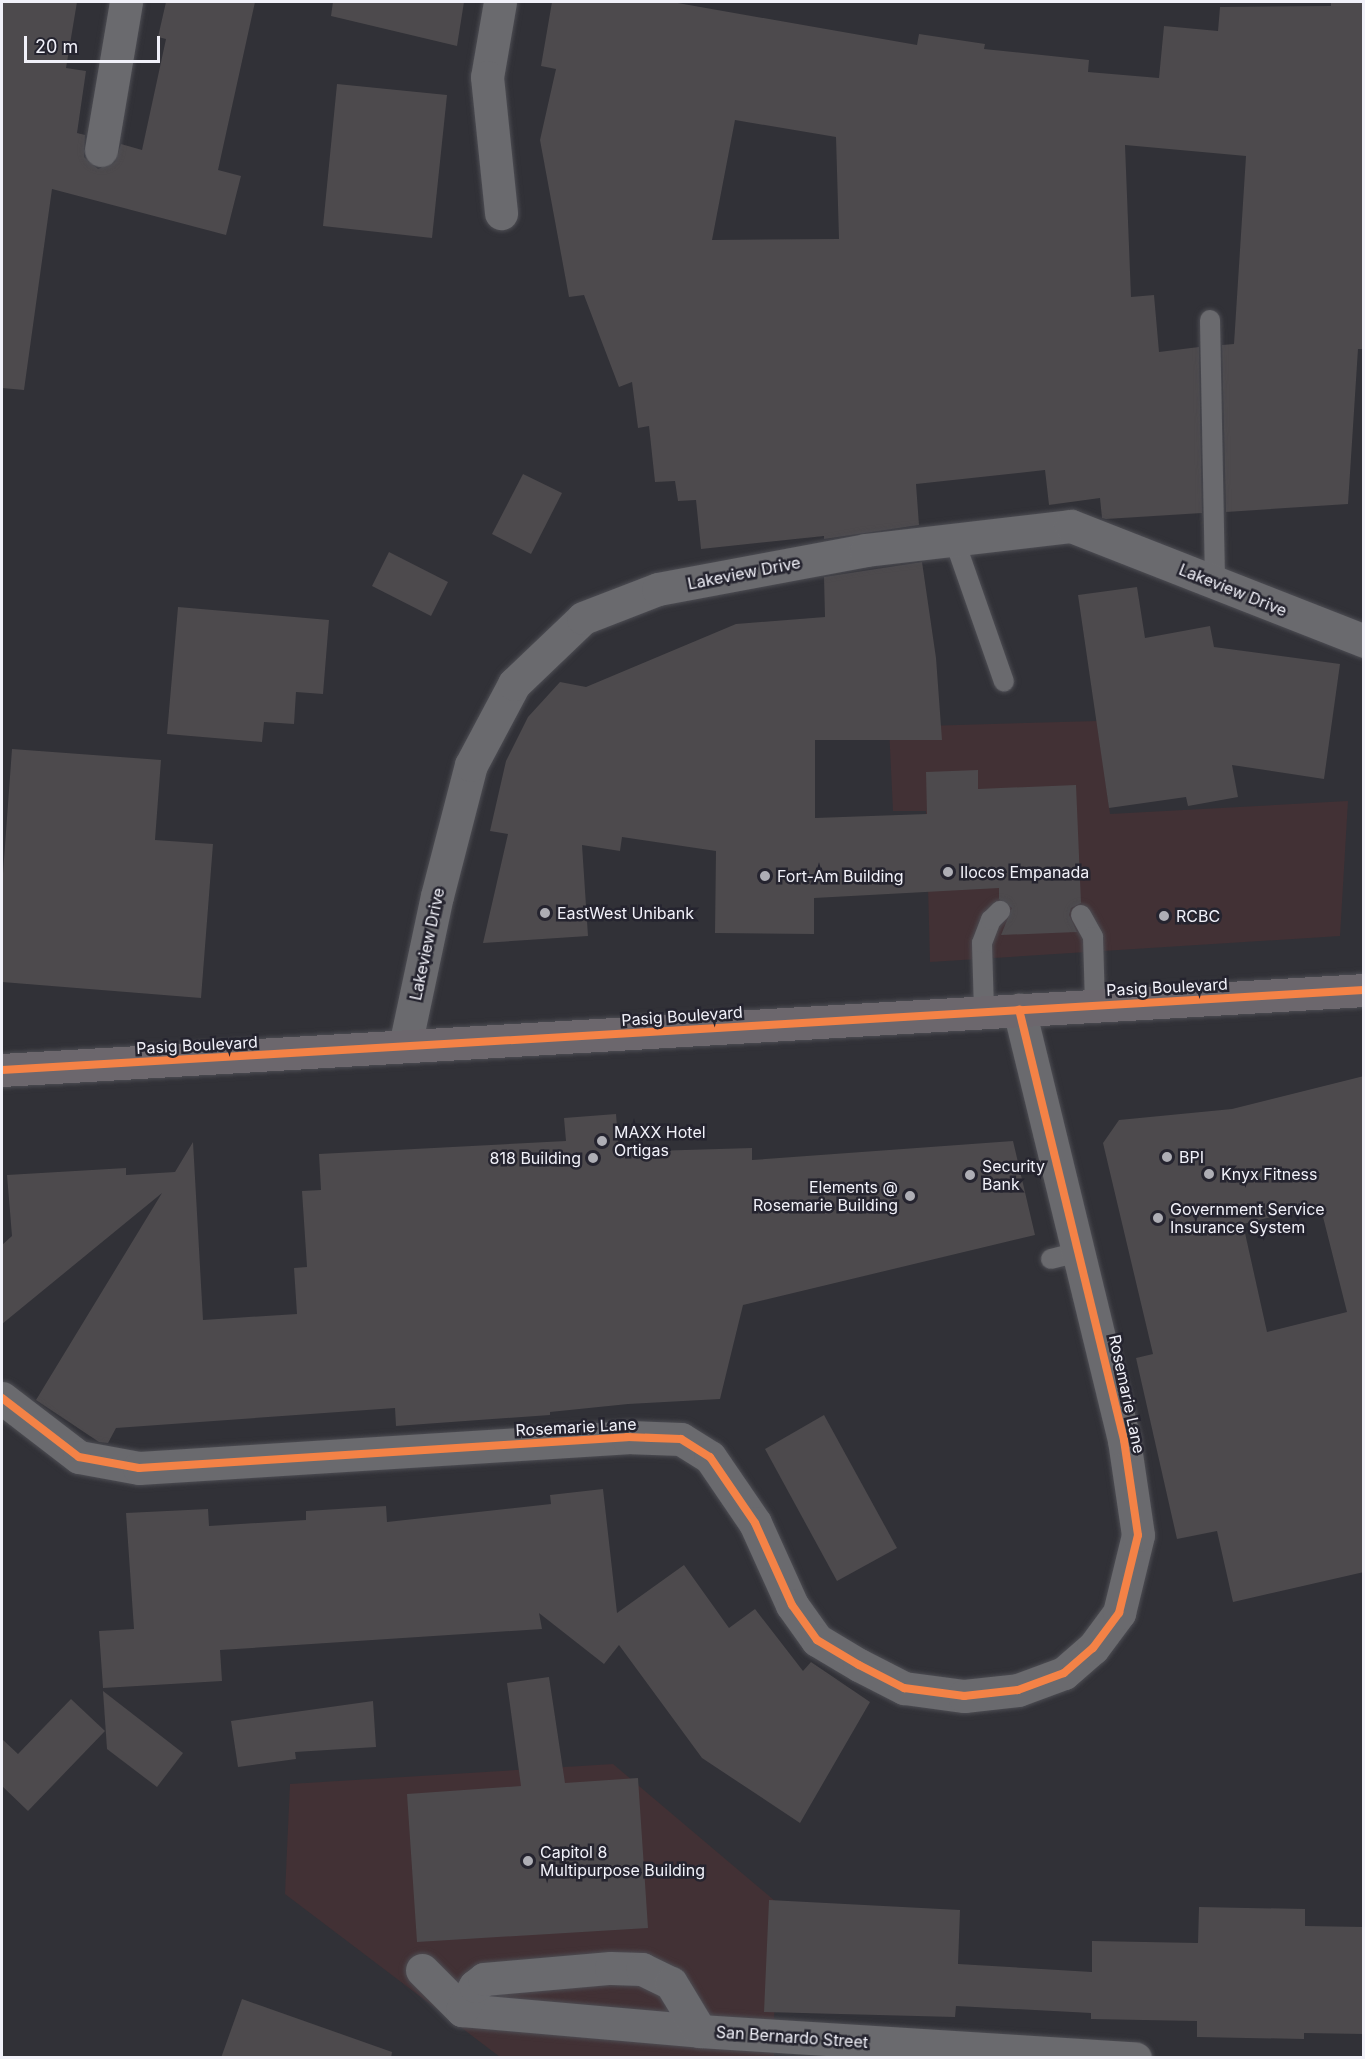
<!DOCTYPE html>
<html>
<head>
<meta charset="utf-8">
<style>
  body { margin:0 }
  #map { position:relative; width:1365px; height:2059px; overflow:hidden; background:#313137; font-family:Inter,sans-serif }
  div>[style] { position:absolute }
  .commercial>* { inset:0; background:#423135 }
  .building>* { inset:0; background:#4d4a4d }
  .roads { filter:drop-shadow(0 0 2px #4d4d53) drop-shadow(0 0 2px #4d4d53) }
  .service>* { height:20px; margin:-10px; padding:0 10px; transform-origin:10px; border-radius:10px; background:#6a6a6e }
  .minor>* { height:33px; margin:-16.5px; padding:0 16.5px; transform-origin:16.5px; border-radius:16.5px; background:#6a6a6e }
  .primary>* { height:33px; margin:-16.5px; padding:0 16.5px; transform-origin:16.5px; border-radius:16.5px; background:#6c676d }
  .cycleway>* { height:8px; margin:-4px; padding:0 4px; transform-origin:4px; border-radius:4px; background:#f48246 }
  .dots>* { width:16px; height:16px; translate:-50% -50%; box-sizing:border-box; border:3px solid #25242f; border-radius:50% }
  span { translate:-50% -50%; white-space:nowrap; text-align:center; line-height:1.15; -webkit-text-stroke:5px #25242f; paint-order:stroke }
  .street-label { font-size:16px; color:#f1f1f9 }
  .poi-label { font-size:16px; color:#f1f1f9 }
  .left { translate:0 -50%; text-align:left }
  .right { translate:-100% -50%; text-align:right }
  .frame { position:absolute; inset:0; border:3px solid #f1f1f9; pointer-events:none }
  .scale { position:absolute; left:24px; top:36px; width:136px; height:27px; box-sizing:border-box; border:3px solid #f1f1f9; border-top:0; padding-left:8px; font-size:18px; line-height:21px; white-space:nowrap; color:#f1f1f9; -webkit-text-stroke:4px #25242f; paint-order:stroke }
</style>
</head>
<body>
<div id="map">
  <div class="commercial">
    <div style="clip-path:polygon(1098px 721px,1110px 814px,1348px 801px,1340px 936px,930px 962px,926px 811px,893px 811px,889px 727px)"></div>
    <div style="clip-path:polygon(613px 1764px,775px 1901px,774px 2057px,500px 2057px,285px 1894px,290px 1784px)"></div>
  </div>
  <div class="building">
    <div style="clip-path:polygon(2px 2px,77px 2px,66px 68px,86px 71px,77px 133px,85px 135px,84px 157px,98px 169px,115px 162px,121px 144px,142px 150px,166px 39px,158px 37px,166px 2px,255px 2px,218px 170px,241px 176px,226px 235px,52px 189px,24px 390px,2px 388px)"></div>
    <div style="clip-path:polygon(333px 2px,464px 2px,457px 46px,331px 16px)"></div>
    <div style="clip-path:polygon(evenodd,552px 2px,672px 2px,917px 45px,919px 34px,985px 44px,984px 49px,1089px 60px,1088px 72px,1159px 78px,1164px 26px,1218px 31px,1220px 7px,1331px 6px,1331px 2px,1364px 2px,1364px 349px,1358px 349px,1348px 504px,1226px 512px,1222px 345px,1234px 344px,1246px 156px,1125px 145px,1131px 297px,1154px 295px,1159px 352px,1199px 347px,1202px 513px,1106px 519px,1102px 518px,1100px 498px,1049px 505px,1045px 470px,916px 484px,919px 525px,824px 539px,824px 536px,701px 549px,696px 500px,678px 501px,675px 481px,655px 482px,649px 426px,638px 428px,632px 382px,619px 387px,584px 295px,569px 297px,540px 140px,556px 69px,541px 66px,552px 2px,735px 120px,836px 137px,839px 239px,712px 240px,735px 120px)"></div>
    <div style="clip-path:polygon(337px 84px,447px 95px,432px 238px,323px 226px)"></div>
    <div style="clip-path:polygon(523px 474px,562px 493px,531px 554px,492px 534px)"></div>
    <div style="clip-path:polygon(389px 552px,448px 582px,431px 616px,372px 586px)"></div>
    <div style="clip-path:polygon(922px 562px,936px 658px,942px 740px,815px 740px,815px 818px,927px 814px,926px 772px,978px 770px,978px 789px,1076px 785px,1081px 903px,1071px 908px,1069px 915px,1077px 932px,1001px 935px,1012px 908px,999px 899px,999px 888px,814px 898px,814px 934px,715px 933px,716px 851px,622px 837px,620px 851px,582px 845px,588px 936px,483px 943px,508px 834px,490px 831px,506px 761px,528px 717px,560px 682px,586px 687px,736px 624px,825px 617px,824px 577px)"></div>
    <div style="clip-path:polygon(1137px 587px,1145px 638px,1210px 626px,1214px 647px,1340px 664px,1324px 779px,1232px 765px,1238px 797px,1188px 806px,1186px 797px,1109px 808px,1078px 595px)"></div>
    <div style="clip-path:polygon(178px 607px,329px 620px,323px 694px,296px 692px,294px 724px,264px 722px,262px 742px,167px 734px)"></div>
    <div style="clip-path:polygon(12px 749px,161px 760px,155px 840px,213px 844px,201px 998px,2px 982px,2px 887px)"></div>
    <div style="clip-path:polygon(evenodd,1364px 1076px,1364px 1572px,1233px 1602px,1217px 1531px,1177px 1539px,1136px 1358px,1153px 1354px,1103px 1143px,1119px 1120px,1232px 1109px,1364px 1076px,1320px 1205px,1347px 1312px,1267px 1332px,1243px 1224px,1320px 1205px)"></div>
    <div style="clip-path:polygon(616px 1114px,619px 1152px,752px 1148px,752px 1160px,1013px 1141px,1035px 1235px,743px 1305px,720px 1399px,628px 1404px,550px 1412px,550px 1415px,396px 1426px,395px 1408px,116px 1428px,108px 1443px,99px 1442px,36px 1400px,162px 1193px,2px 1324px,2px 1245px,12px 1236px,7px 1175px,126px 1168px,126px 1175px,175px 1172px,193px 1142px,203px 1320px,297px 1314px,294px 1268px,307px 1267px,302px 1191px,321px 1190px,319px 1154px,566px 1141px,564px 1118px)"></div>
    <div style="clip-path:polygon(824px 1415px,897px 1548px,837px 1581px,765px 1449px)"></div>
    <div style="clip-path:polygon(603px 1489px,617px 1613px,684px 1565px,729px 1628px,755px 1609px,803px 1671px,811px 1662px,870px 1702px,800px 1823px,702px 1758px,619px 1645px,604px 1664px,539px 1613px,542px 1629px,220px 1650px,222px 1681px,103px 1688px,99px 1631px,134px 1629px,126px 1513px,208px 1509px,209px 1526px,306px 1520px,306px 1511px,386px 1506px,387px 1522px,551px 1504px,550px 1495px)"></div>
    <div style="clip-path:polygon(549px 1677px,565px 1783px,638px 1778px,648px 1928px,417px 1942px,407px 1794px,521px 1786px,507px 1683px)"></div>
    <div style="clip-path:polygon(103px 1691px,183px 1753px,157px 1787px,107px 1749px)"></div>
    <div style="clip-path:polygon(71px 1699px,105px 1731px,28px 1811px,2px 1786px,2px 1739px,18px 1754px)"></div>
    <div style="clip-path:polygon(373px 1701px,376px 1747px,295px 1752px,296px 1759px,238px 1767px,231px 1721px)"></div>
    <div style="clip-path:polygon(769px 1900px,960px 1910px,958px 1964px,1092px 1972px,1092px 1941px,1198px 1943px,1199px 1907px,1305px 1909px,1305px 1926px,1364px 1927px,1364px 2034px,1304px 2033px,1304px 2039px,1197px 2037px,1197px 2021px,1091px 2019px,1091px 2013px,956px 2006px,955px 2017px,764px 2012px)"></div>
    <div style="clip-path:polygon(242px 1999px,392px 2052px,391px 2058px,221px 2058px)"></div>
  </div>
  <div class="roads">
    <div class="service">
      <div style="left:1210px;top:320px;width:263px;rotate:88.9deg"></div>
      <div style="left:954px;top:539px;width:151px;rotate:70.7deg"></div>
      <div style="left:1081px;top:915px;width:25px;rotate:61deg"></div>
      <div style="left:1093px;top:937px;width:68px;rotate:88.3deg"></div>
      <div style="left:984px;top:1011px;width:68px;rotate:-91.7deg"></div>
      <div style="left:982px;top:943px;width:25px;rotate:-69deg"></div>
      <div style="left:991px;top:920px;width:13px;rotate:-45deg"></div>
      <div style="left:1051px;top:1259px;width:29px;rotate:-14deg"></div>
    </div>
    <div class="minor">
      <div style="left:500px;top:2px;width:76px;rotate:99.8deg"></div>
      <div style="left:487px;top:77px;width:137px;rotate:84.1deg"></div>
      <div style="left:101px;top:150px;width:150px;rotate:-80.4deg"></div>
      <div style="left:405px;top:1046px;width:153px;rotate:-78deg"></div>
      <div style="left:437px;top:896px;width:135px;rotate:-75.5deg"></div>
      <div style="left:471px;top:765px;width:92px;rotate:-62deg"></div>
      <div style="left:514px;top:684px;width:95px;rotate:-43.7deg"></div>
      <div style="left:583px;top:618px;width:80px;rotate:-21.1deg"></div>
      <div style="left:658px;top:589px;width:212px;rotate:-10.6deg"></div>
      <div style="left:866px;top:550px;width:206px;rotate:-6.7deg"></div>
      <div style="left:1071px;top:526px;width:315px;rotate:21.4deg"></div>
      <div style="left:2px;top:1398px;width:97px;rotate:37.5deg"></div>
      <div style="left:79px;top:1457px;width:61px;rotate:10.4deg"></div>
      <div style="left:139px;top:1468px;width:489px;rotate:-3.6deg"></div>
      <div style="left:627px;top:1437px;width:54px;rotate:2.1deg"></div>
      <div style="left:681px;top:1439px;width:34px;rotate:32deg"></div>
      <div style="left:710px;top:1457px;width:80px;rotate:55.7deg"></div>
      <div style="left:755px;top:1523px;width:90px;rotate:65.7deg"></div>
      <div style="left:792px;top:1605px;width:43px;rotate:54.5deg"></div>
      <div style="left:817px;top:1640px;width:49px;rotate:30.8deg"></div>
      <div style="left:859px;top:1665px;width:51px;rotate:27.1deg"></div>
      <div style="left:904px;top:1688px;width:61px;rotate:7.6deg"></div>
      <div style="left:964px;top:1696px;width:54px;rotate:-6.3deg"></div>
      <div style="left:1018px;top:1690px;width:49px;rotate:-20.3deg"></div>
      <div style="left:1064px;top:1673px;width:38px;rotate:-41deg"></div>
      <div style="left:1093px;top:1648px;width:44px;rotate:-53.4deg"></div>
      <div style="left:1119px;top:1613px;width:80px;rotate:-76.3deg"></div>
      <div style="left:1138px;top:1535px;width:96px;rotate:-98.4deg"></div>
      <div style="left:1124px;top:1440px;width:443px;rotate:-103.7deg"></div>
      <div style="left:422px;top:1970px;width:57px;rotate:45deg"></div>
      <div style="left:462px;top:2010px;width:239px;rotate:5deg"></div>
      <div style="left:700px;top:2031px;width:436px;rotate:3.6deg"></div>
      <div style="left:462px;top:2010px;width:27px;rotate:-62deg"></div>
      <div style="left:475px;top:1986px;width:11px;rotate:-38deg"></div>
      <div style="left:484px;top:1979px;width:127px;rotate:-5deg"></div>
      <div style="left:611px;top:1968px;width:31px;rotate:2deg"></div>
      <div style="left:642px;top:1969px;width:32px;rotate:26deg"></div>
      <div style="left:671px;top:1983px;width:56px;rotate:58.9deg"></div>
    </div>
    <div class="primary">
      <div style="left:2px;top:1070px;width:1364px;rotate:-3.36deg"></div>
    </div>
  </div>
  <div class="cycleway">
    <div style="left:2px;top:1070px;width:1364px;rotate:-3.36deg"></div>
    <div style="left:2px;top:1398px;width:97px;rotate:37.5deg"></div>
    <div style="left:79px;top:1457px;width:61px;rotate:10.4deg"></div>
    <div style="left:139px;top:1468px;width:489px;rotate:-3.6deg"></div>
    <div style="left:627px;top:1437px;width:54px;rotate:2.1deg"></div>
    <div style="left:681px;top:1439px;width:34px;rotate:32deg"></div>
    <div style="left:710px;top:1457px;width:80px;rotate:55.7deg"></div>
    <div style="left:755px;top:1523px;width:90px;rotate:65.7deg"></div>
    <div style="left:792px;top:1605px;width:43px;rotate:54.5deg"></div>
    <div style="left:817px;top:1640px;width:49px;rotate:30.8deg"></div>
    <div style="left:859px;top:1665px;width:51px;rotate:27.1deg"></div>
    <div style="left:904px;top:1688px;width:61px;rotate:7.6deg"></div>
    <div style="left:964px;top:1696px;width:54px;rotate:-6.3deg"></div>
    <div style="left:1018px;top:1690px;width:49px;rotate:-20.3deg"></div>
    <div style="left:1064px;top:1673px;width:38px;rotate:-41deg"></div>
    <div style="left:1093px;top:1648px;width:44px;rotate:-53.4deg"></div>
    <div style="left:1119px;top:1613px;width:80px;rotate:-76.3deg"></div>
    <div style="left:1138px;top:1535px;width:96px;rotate:-98.4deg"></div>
    <div style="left:1124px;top:1440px;width:443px;rotate:-103.7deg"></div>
  </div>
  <div class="dots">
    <div style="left:948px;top:872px;background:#aeaeb5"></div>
    <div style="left:765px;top:876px;background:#aeaeb5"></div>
    <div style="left:545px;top:913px;background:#aeaeb5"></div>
    <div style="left:1164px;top:916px;background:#aeaeb5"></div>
    <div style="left:602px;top:1141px;background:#aeaeb5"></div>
    <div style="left:1167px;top:1157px;background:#aeaeb5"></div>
    <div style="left:593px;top:1158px;background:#aeaeb5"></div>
    <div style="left:1209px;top:1174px;background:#aeaeb5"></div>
    <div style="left:970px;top:1175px;background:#aeaeb5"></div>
    <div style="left:910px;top:1196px;background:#aeaeb5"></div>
    <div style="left:1158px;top:1218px;background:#aeaeb5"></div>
    <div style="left:528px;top:1861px;background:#aeaeb5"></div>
  </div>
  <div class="street-label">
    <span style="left:744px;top:573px;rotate:-11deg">Lakeview Drive</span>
    <span style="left:1233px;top:590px;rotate:22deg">Lakeview Drive</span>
    <span style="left:427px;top:944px;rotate:-78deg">Lakeview Drive</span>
    <span style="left:1167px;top:987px;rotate:-3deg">Pasig Boulevard</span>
    <span style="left:682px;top:1016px;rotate:-4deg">Pasig Boulevard</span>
    <span style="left:197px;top:1045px;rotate:-3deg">Pasig Boulevard</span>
    <span style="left:1127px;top:1394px;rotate:78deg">Rosemarie Lane</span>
    <span style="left:576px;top:1427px;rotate:-3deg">Rosemarie Lane</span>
    <span style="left:792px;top:2037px;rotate:4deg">San Bernardo Street</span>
  </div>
  <div class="poi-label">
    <span class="left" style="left:960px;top:872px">Ilocos Empanada</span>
    <span class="left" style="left:777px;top:876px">Fort-Am Building</span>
    <span class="left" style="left:557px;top:913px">EastWest Unibank</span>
    <span class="left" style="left:1176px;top:916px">RCBC</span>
    <span class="left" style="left:614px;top:1141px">MAXX Hotel<br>Ortigas</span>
    <span class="left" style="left:1179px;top:1157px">BPI</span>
    <span class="right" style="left:581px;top:1158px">818 Building</span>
    <span class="left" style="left:982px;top:1175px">Security<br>Bank</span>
    <span class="left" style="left:1221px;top:1174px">Knyx Fitness</span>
    <span class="right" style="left:898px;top:1196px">Elements @<br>Rosemarie Building</span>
    <span class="left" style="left:1170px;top:1218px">Government Service<br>Insurance System</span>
    <span class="left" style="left:540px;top:1861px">Capitol 8<br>Multipurpose Building</span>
  </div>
  <div class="frame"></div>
  <div class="scale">20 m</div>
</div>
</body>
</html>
